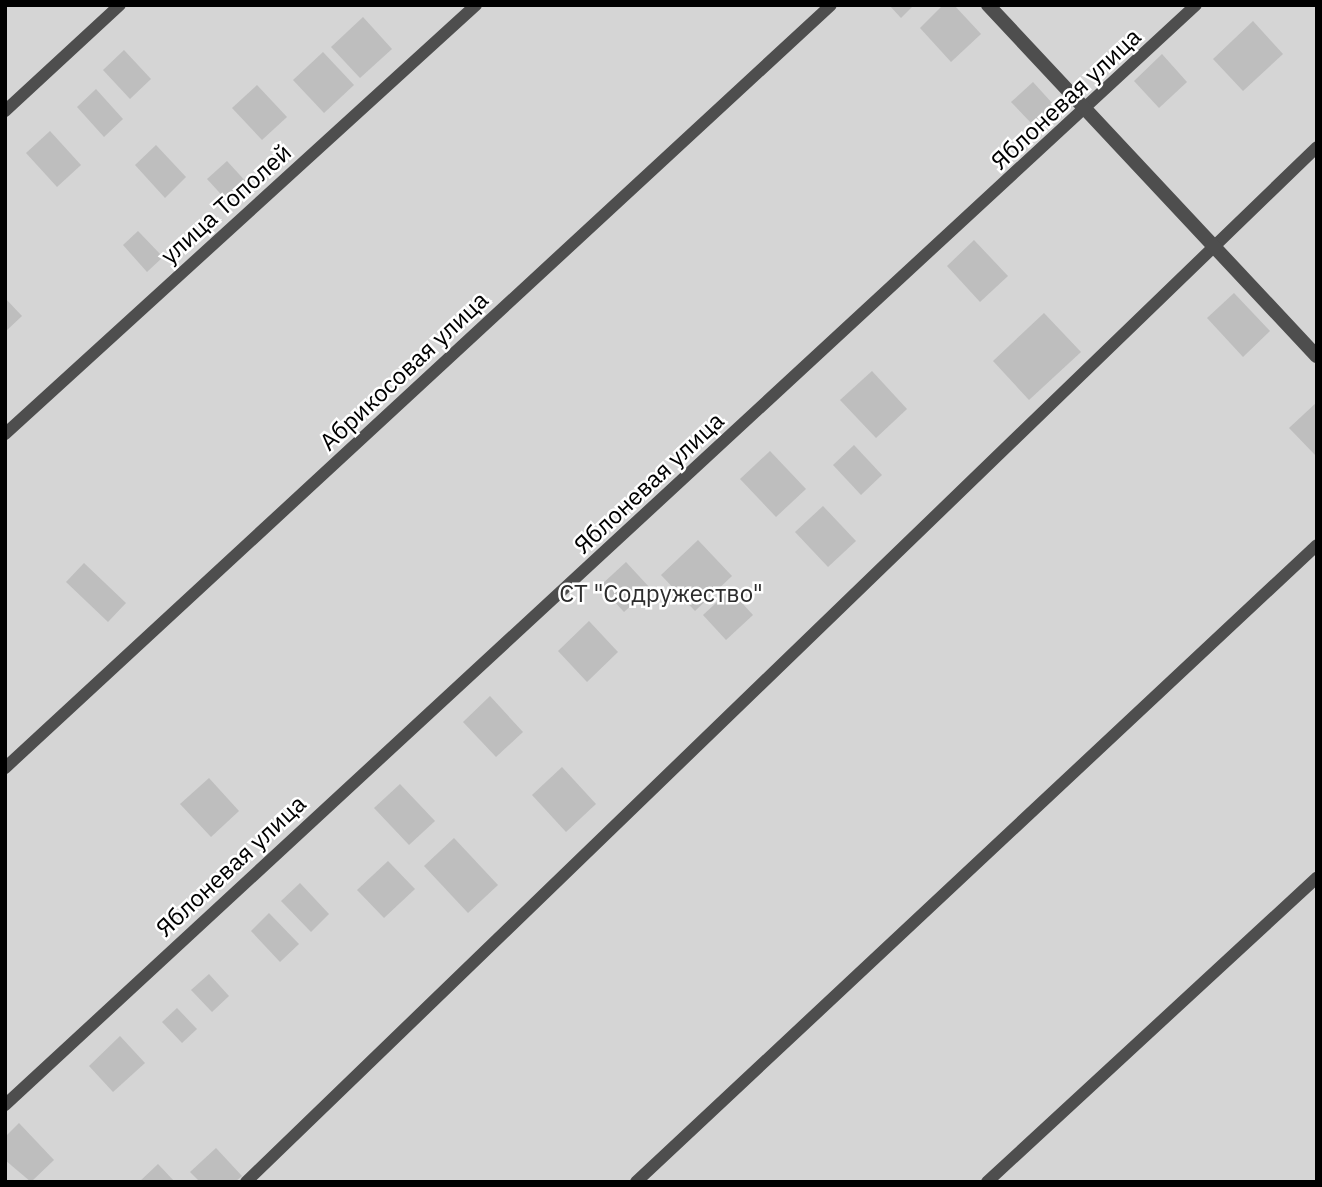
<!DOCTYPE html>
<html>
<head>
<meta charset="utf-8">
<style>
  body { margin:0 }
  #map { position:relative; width:1322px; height:1187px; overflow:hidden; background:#fff; font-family:"IBM Plex Sans",sans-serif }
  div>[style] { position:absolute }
  .green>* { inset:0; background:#d5d5d5 }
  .building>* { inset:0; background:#bebebe }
  .service>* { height:12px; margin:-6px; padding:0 6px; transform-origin:6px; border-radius:6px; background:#4e4e4e }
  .minor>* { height:14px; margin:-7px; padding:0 7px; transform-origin:7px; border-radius:7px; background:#4e4e4e }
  span { translate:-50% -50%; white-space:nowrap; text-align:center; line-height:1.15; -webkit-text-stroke:5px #fff; paint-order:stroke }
  .street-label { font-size:24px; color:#000 }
  .park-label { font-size:24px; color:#2c2c2c }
  .frame { position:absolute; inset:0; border:7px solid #000; pointer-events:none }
</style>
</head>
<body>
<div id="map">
  <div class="green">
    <div style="clip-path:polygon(5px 5px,1317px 5px,1317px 1182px,5px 1182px)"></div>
  </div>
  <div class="building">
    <div style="clip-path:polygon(889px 5px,914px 5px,901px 18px)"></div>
    <div style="clip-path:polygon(943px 5px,954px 5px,981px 34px,951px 62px,920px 28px)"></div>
    <div style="clip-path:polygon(363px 17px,392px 49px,360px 78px,331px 47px)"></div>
    <div style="clip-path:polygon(1253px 21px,1283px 54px,1243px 91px,1213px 59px)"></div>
    <div style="clip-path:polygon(124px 50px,151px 79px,130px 99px,103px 70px)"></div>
    <div style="clip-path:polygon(323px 52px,354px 85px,324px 113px,293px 80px)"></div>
    <div style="clip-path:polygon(1162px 54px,1187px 82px,1159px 108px,1134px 81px)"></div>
    <div style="clip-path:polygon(1033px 82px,1053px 104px,1032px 124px,1011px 102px)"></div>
    <div style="clip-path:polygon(257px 85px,287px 117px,262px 140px,232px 108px)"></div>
    <div style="clip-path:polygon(96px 89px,123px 119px,104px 137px,77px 107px)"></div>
    <div style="clip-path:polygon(50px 131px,81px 165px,57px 187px,26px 153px)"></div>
    <div style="clip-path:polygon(156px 145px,186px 177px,165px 198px,135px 165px)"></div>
    <div style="clip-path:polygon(227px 161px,249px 185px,229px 203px,207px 179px)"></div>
    <div style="clip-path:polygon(138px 231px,163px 257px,147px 272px,123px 245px)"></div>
    <div style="clip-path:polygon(974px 240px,1008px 276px,980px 302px,947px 266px)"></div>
    <div style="clip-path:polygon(1234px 293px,1270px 331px,1243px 357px,1207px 318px)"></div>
    <div style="clip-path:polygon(5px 298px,22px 316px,5px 332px)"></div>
    <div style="clip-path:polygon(1044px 313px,1081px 352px,1029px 400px,993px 361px)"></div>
    <div style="clip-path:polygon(872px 371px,907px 409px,876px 438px,840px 400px)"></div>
    <div style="clip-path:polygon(1317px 402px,1317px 457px,1289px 428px)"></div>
    <div style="clip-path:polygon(854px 445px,882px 475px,861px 495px,833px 465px)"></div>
    <div style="clip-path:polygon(770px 451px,806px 489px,776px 517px,740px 479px)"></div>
    <div style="clip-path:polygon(823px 506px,856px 541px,828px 567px,795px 532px)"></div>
    <div style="clip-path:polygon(698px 540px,732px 576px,695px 611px,661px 575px)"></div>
    <div style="clip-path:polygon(626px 562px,650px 588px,624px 612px,600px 586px)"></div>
    <div style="clip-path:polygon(84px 563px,126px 603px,108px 622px,66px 582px)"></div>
    <div style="clip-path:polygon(730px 590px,753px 615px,726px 640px,703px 615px)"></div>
    <div style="clip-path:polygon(589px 621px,618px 652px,587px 682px,558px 651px)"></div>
    <div style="clip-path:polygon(490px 696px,523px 732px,496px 757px,463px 722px)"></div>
    <div style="clip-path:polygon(562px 767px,596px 804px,566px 832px,532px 795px)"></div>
    <div style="clip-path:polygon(209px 778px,239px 811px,211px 837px,180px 804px)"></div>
    <div style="clip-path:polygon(400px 784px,435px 821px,409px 845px,374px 808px)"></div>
    <div style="clip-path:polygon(454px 838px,498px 885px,468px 913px,424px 866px)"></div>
    <div style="clip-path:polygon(388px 861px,415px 889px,384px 918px,357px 890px)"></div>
    <div style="clip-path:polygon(300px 883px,329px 914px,311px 932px,281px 901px)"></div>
    <div style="clip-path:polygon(269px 913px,299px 944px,280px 962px,251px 931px)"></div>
    <div style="clip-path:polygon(209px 974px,229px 996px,212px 1012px,191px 990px)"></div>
    <div style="clip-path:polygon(177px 1008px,197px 1029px,182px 1043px,162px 1022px)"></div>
    <div style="clip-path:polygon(120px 1036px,145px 1063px,113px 1092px,89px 1066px)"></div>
    <div style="clip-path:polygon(19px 1123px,54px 1160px,31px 1182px,5px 1160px,5px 1137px)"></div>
    <div style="clip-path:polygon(216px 1148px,242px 1176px,235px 1182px,200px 1182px,190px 1172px)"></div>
    <div style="clip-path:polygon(158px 1164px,175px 1182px,139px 1182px)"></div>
  </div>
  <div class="service">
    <div style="left:5px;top:111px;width:156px;rotate:-42.7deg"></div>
    <div style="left:5px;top:434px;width:637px;rotate:-42.33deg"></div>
    <div style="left:5px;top:768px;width:1124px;rotate:-42.73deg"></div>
    <div style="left:5px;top:1105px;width:1621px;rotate:-42.73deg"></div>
    <div style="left:246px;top:1182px;width:1489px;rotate:-44.02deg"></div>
    <div style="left:636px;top:1182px;width:932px;rotate:-43.09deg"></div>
    <div style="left:987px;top:1182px;width:449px;rotate:-42.7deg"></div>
  </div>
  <div class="minor">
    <div style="left:988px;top:5px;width:481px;rotate:46.9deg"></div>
  </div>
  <div class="street-label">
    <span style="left:1066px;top:99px;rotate:-43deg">Яблоневая улица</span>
    <span style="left:226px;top:204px;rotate:-42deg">улица Тополей</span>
    <span style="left:404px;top:371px;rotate:-43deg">Абрикосовая улица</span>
    <span style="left:649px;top:483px;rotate:-43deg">Яблоневая улица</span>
    <span style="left:231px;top:866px;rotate:-43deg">Яблоневая улица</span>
  </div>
  <div class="park-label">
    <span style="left:661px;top:594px">СТ "Содружество"</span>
  </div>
  <div class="frame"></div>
</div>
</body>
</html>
